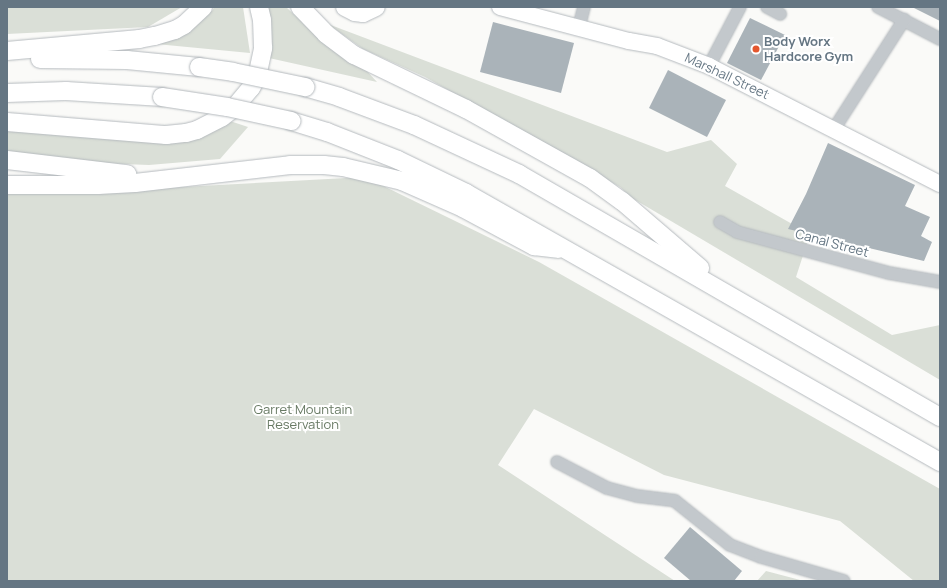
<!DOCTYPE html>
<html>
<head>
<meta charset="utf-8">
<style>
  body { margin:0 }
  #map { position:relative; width:947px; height:588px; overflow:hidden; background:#fafaf8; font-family:Manrope,sans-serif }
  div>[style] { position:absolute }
  .green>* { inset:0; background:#dadfd7 }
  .building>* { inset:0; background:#aab3b9 }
  .roads { filter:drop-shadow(0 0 1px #b5babe) drop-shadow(0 0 1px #b5babe) }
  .minor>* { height:12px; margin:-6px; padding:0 6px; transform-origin:6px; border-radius:6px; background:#c3c8cc }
  .major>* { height:16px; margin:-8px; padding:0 8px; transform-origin:8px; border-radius:8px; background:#fff }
  .highway>* { height:18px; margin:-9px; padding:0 9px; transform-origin:9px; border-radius:9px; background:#fff }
  .bridges { filter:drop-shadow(0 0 1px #b4b9bd) drop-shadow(0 0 1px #b4b9bd) }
  .highway-bridge>* { height:18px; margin:-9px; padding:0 9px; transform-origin:9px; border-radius:9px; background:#fff }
  .dots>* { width:11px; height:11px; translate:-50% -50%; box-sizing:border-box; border:2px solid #fff; border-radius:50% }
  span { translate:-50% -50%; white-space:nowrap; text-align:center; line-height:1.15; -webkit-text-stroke:4px #fff; paint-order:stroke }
  .poi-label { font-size:13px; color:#657683; font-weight:700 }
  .left { translate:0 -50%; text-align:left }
  .street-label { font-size:13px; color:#657683 }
  .park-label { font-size:13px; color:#687a64 }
  .frame { position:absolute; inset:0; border:8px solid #657683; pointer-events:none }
</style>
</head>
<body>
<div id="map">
  <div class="green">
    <div style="clip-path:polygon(7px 7px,182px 7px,148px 27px,7px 34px)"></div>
    <div style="clip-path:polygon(214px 7px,243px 7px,250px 53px,156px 44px,213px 10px)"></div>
    <div style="clip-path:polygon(265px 7px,286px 7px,323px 42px,366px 70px,377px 82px,269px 58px)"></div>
    <div style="clip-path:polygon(328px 24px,667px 152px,711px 140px,737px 164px,725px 186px,810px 234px,796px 277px,892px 335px,940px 325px,940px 380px,632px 198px,620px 187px,425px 77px,363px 49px)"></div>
    <div style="clip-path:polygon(224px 119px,248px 127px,220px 159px,149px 165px,97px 163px,7px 151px,7px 131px,185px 141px)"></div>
    <div style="clip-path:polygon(365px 177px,539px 262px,940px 489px,940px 581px,914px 581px,840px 521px,664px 475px,534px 409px,498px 465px,675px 581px,7px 581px,7px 191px,72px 193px)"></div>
    <div style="clip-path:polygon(766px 571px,804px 581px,757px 581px)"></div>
  </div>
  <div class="building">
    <div style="clip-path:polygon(912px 7px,940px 7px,940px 21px)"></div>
    <div style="clip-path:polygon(750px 18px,785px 35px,761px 80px,727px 63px)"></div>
    <div style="clip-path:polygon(493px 22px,574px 43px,561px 93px,480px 72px)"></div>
    <div style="clip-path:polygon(668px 70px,726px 100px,707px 137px,649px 108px)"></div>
    <div style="clip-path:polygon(828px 143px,915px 185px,905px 206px,930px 217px,921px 236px,932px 242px,924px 261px,788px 229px,806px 194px)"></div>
    <div style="clip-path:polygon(690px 527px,742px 571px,734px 581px,691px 581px,664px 558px)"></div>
  </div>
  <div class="roads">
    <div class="minor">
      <div style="left:767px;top:7px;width:15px;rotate:28deg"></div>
      <div style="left:878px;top:7px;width:70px;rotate:27.3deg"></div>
      <div style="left:579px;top:27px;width:21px;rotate:-76deg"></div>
      <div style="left:709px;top:66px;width:67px;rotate:-62.3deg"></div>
      <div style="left:834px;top:129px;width:130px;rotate:-57.3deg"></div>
      <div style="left:720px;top:222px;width:20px;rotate:30deg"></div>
      <div style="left:737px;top:232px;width:157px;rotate:15.1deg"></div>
      <div style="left:889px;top:273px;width:52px;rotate:10deg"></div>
      <div style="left:557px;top:462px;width:56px;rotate:27.5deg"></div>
      <div style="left:607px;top:488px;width:31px;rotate:15deg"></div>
      <div style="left:637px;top:496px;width:38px;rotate:7deg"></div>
      <div style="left:675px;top:501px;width:70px;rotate:38.7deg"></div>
      <div style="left:730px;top:545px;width:33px;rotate:21deg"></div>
      <div style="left:761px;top:557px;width:86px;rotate:16.1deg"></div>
    </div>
    <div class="major">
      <div style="left:500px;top:7px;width:133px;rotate:14.8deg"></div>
      <div style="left:629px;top:41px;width:28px;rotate:10deg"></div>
      <div style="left:657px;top:46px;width:56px;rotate:21deg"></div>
      <div style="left:709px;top:66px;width:259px;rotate:27.1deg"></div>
    </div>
    <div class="highway">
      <div style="left:300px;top:7px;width:37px;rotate:46deg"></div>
      <div style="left:326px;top:34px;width:35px;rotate:37deg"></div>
      <div style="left:354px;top:55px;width:124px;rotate:25.7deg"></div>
      <div style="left:466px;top:109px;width:142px;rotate:29.1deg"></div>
      <div style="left:590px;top:178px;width:39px;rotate:36deg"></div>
      <div style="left:622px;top:201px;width:103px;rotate:40.7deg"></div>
      <div style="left:345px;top:7px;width:11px;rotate:27deg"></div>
      <div style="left:355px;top:12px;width:8px;rotate:7deg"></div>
      <div style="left:363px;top:13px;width:14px;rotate:-25deg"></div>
      <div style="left:7px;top:51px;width:133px;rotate:-5.2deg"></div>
      <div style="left:139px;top:39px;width:16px;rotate:-11deg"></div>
      <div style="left:155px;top:36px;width:21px;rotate:-17deg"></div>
      <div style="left:175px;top:30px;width:10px;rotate:-29deg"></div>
      <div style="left:184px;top:25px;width:26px;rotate:-43deg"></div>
      <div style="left:40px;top:59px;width:87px;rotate:0.7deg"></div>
      <div style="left:127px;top:60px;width:72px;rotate:5.6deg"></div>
      <div style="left:305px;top:87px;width:35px;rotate:16deg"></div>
      <div style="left:339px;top:97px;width:80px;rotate:20.5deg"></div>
      <div style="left:414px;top:125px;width:116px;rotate:25deg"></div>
      <div style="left:519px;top:174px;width:486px;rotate:30deg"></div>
      <div style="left:7px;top:93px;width:59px;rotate:-1.9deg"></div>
      <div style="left:66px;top:91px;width:96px;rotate:3.6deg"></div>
      <div style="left:291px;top:121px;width:38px;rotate:17deg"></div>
      <div style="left:327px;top:132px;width:76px;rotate:21.5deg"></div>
      <div style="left:398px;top:160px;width:76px;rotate:25.9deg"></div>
      <div style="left:466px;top:193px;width:545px;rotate:29.58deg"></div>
      <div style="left:7px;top:122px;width:160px;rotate:4.7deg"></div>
      <div style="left:166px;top:135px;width:20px;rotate:-6deg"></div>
      <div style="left:186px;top:133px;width:11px;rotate:-15deg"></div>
      <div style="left:197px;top:130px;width:28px;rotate:-27deg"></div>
      <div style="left:222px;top:117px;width:15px;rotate:-37deg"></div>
      <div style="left:234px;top:108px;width:26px;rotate:-50deg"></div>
      <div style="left:251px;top:88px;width:13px;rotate:-61deg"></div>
      <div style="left:257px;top:77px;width:30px;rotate:-78deg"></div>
      <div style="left:263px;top:48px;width:28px;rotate:-92deg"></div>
      <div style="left:262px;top:20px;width:13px;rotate:-103deg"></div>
      <div style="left:7px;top:160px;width:121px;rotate:6.7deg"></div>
      <div style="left:7px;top:185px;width:91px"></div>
      <div style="left:98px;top:185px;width:37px;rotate:-3deg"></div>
      <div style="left:135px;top:183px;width:156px;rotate:-6.6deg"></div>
      <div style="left:290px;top:165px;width:34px"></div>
      <div style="left:324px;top:165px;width:19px;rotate:6deg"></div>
      <div style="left:343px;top:167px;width:61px;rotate:13.3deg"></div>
      <div style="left:402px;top:181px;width:67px;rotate:23.9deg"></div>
      <div style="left:463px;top:208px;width:81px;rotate:28.2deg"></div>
      <div style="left:534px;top:246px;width:24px;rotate:7deg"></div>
    </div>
  </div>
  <div class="bridges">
    <div class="highway-bridge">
      <div style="left:199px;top:67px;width:34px;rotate:8deg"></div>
      <div style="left:233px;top:72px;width:74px;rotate:11.8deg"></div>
      <div style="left:162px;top:97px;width:66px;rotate:8.7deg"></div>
      <div style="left:227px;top:107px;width:66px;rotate:12.3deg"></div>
    </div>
  </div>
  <div class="dots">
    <div style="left:756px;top:49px;background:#e4572e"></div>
  </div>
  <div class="poi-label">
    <span class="left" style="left:764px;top:49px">Body Worx<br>Hardcore Gym</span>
  </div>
  <div class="street-label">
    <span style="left:727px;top:76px;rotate:25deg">Marshall Street</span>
    <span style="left:832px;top:243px;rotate:15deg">Canal Street</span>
  </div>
  <div class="park-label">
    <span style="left:303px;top:417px">Garret Mountain<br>Reservation</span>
  </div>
  <div class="frame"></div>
</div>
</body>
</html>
